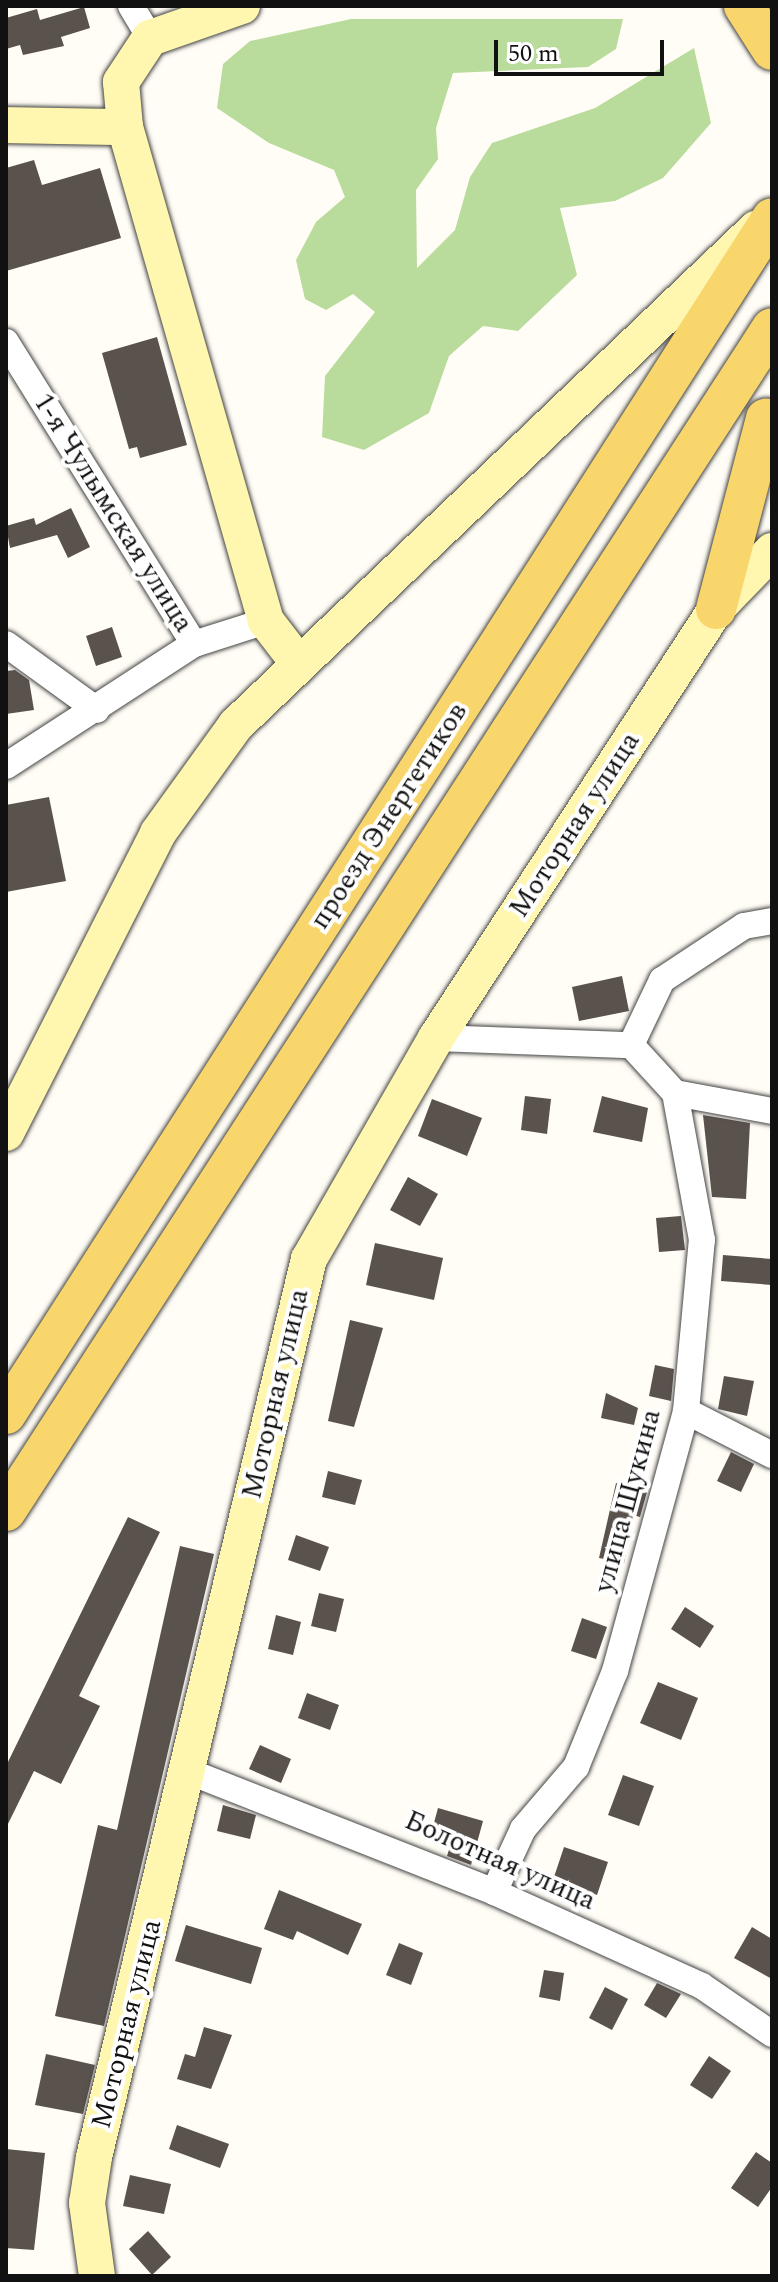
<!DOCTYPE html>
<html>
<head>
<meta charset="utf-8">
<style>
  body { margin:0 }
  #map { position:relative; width:778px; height:2282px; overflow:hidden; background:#fffdf5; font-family:Spectral,serif }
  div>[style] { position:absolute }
  .forest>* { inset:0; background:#b9dc9c }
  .building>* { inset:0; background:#5a524d }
  .roads { filter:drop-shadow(0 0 2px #444) drop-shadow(0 0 2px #444) }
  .street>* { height:26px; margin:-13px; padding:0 13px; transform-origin:13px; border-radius:13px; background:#fff }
  .secondary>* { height:36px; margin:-18px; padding:0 18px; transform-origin:18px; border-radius:18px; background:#fff6b0 }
  .primary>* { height:40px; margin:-20px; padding:0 20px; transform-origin:20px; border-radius:20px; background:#f9d66b }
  span { translate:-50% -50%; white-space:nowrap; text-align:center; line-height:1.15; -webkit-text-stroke:8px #fff; paint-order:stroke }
  .street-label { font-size:28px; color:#111 }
  .frame { position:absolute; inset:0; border:8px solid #111; pointer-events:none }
  .scale { position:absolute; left:494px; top:40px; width:170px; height:36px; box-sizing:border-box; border:4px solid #111; border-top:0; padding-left:10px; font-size:24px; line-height:28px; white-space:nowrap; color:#111; -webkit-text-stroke:6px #fff; paint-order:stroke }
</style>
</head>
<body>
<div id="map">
  <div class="forest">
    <div style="clip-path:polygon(351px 19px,623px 19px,616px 49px,588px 67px,453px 73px,436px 128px,438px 159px,416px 190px,417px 268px,455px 230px,470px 177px,492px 143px,595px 108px,694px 48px,711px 123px,663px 178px,615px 201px,560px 208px,577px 275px,518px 331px,483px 326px,449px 356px,429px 413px,364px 450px,322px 437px,325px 376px,375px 312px,353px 294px,326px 310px,305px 299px,296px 260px,316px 222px,345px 197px,334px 170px,269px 143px,217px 108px,223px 64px,250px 41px)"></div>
  </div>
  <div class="building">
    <div style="clip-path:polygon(84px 7px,90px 28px,61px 37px,64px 46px,23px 55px,20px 45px,6px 49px,6px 18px,37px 9px,40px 20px)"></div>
    <div style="clip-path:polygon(34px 160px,42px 185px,100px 168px,121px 238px,6px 271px,6px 168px)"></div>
    <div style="clip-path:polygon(157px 337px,187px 445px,140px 458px,137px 447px,129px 449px,102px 353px)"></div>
    <div style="clip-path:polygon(71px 508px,90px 547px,68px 558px,57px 535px,10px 548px,6px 526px,34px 518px,36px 525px)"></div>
    <div style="clip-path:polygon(112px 627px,122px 657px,96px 666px,86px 636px)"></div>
    <div style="clip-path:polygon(15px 670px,29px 680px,34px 710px,6px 714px,6px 671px)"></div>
    <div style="clip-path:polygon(49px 797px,66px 881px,6px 892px,6px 805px)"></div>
    <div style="clip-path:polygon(622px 976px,629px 1011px,579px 1021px,572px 987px)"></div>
    <div style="clip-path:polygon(525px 1096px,551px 1099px,547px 1134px,521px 1130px)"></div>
    <div style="clip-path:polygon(602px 1096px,648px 1108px,642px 1142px,593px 1132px)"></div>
    <div style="clip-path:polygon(432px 1099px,482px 1118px,467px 1156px,418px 1136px)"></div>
    <div style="clip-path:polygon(703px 1115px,750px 1123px,746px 1199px,712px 1197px)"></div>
    <div style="clip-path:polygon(408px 1177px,438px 1194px,420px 1226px,390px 1210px)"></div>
    <div style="clip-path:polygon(681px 1216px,685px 1250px,659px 1252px,656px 1218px)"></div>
    <div style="clip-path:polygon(375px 1243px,443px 1258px,434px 1300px,366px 1285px)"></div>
    <div style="clip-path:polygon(723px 1255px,772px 1259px,772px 1285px,721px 1281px)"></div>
    <div style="clip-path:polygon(350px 1320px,383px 1328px,354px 1427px,328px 1421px)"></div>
    <div style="clip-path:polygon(655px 1365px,674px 1369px,671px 1401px,649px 1396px)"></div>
    <div style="clip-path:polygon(724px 1376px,754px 1381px,747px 1416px,718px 1409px)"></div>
    <div style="clip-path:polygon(606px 1393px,638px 1408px,634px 1425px,601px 1418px)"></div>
    <div style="clip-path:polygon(731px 1452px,754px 1464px,741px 1492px,717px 1481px)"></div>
    <div style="clip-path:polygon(328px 1471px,362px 1480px,355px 1505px,322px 1497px)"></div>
    <div style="clip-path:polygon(616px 1483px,647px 1492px,640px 1517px,633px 1515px,624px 1563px,599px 1558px)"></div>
    <div style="clip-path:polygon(128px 1517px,160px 1532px,79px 1696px,100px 1706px,61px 1784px,34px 1771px,6px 1828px,6px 1766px)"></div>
    <div style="clip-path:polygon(296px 1535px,329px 1547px,320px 1571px,288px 1560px)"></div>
    <div style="clip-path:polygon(180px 1546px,214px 1554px,104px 2026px,55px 2016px,98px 1825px,117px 1830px)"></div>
    <div style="clip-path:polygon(319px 1593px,344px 1599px,336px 1632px,311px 1626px)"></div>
    <div style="clip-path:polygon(685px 1607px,714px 1626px,700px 1648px,671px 1629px)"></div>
    <div style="clip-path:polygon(276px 1615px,301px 1622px,293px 1655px,268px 1649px)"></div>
    <div style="clip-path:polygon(582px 1618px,607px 1627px,596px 1659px,571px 1651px)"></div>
    <div style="clip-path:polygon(658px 1682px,698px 1698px,681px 1740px,640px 1723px)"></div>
    <div style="clip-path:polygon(307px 1693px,339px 1705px,330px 1730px,298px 1718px)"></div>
    <div style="clip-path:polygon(260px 1745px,291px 1759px,281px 1783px,249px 1769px)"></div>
    <div style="clip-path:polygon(623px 1775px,654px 1786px,639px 1826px,608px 1815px)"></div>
    <div style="clip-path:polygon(223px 1805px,256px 1815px,250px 1839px,217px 1831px)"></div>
    <div style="clip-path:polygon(438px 1808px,483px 1821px,471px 1865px,447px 1856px,453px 1836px,432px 1830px)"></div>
    <div style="clip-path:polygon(564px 1847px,608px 1862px,597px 1895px,553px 1880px)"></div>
    <div style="clip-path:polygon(279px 1890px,362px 1924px,348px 1955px,297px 1931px,293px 1940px,264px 1929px)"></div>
    <div style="clip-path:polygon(186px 1925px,262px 1948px,251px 1984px,175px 1961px)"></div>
    <div style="clip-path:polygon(752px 1927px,772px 1939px,772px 1979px,734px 1958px)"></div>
    <div style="clip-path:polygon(399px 1943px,423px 1953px,411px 1985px,386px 1975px)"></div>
    <div style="clip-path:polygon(544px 1970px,564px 1973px,560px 2001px,539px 1997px)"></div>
    <div style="clip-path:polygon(657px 1983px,681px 1994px,666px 2018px,644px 2005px)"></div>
    <div style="clip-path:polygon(605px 1987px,628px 1999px,612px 2030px,589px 2018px)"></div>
    <div style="clip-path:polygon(204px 2027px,232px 2035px,211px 2089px,177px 2079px,185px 2054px,195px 2057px)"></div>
    <div style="clip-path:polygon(46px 2054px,95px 2065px,83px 2114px,35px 2105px)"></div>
    <div style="clip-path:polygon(709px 2056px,731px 2071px,712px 2099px,690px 2085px)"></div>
    <div style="clip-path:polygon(177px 2125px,229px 2144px,220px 2168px,169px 2149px)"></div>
    <div style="clip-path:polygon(6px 2149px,45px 2153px,34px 2250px,6px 2248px)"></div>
    <div style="clip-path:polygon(756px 2152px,772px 2163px,772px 2187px,758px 2207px,731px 2188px)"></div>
    <div style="clip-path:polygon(130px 2175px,171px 2184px,164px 2214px,123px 2206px)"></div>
    <div style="clip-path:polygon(148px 2231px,171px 2257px,152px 2275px,129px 2249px)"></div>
  </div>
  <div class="roads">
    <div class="street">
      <div style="left:131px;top:6px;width:37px;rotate:59deg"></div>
      <div style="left:6px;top:342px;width:356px;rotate:58.1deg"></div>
      <div style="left:6px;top:644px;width:112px;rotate:36deg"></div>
      <div style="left:6px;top:766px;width:224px;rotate:-33deg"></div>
      <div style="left:194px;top:644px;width:76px;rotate:-17.7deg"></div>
      <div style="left:436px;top:1038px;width:195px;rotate:2.1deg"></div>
      <div style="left:631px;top:1045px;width:65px;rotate:47.5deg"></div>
      <div style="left:675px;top:1093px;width:99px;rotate:10.5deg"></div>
      <div style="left:631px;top:1045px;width:72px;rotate:-64.5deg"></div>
      <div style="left:662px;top:980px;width:98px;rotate:-33.4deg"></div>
      <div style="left:744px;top:926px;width:28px;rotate:-10deg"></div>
      <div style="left:686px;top:1411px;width:97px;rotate:27.1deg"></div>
      <div style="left:190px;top:1772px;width:327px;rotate:21.5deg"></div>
      <div style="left:494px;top:1892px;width:228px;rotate:24.3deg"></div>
      <div style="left:702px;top:1986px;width:85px;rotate:34.4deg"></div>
      <div style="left:494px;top:1892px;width:69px;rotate:-65.3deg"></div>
      <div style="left:523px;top:1829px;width:82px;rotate:-49.5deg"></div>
      <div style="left:576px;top:1767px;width:104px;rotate:-67.9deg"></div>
      <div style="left:615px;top:1671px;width:270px;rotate:-74.7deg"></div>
      <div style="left:686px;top:1411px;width:172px;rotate:-84.7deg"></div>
      <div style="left:702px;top:1240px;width:149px;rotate:-100.4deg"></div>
    </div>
    <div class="secondary">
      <div style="left:242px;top:6px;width:97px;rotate:160.8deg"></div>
      <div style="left:150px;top:38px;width:53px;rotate:123.4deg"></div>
      <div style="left:121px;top:82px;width:45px;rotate:84.9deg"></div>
      <div style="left:125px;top:127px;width:514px;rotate:74.07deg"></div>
      <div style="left:266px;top:621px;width:49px;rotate:52.4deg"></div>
      <div style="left:6px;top:125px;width:119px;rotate:1deg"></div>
      <div style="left:6px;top:1133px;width:336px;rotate:-63.1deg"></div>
      <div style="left:158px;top:833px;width:133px;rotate:-54.2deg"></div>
      <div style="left:236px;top:725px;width:719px;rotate:-43.65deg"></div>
      <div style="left:97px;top:2276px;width:74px;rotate:-97.8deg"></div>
      <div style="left:87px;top:2203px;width:47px;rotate:-81.3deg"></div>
      <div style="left:94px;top:2157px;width:923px;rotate:-76.54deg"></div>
      <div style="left:309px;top:1259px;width:255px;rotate:-60.1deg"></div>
      <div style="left:436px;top:1038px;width:512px;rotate:-56.87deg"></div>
      <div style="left:716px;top:609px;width:81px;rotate:-46deg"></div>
    </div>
    <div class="primary">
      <div style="left:744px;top:6px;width:52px;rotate:57.5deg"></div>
      <div style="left:716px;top:609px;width:197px;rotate:-75.3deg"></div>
      <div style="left:6px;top:1414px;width:1420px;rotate:-57.36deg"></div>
      <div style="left:6px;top:1511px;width:1409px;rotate:-57.08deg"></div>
    </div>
  </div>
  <div class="street-label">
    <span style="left:113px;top:513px;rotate:58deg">1-я Чулымская улица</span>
    <span style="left:389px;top:816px;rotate:-57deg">проезд Энергетиков</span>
    <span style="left:575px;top:825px;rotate:-57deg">Моторная улица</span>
    <span style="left:276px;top:1394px;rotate:-77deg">Моторная улица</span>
    <span style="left:628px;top:1501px;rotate:-75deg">улица Щукина</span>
    <span style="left:500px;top:1861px;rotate:24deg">Болотная улица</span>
    <span style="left:127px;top:2024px;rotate:-76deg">Моторная улица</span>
  </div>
  <div class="frame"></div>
  <div class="scale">50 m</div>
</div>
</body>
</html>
